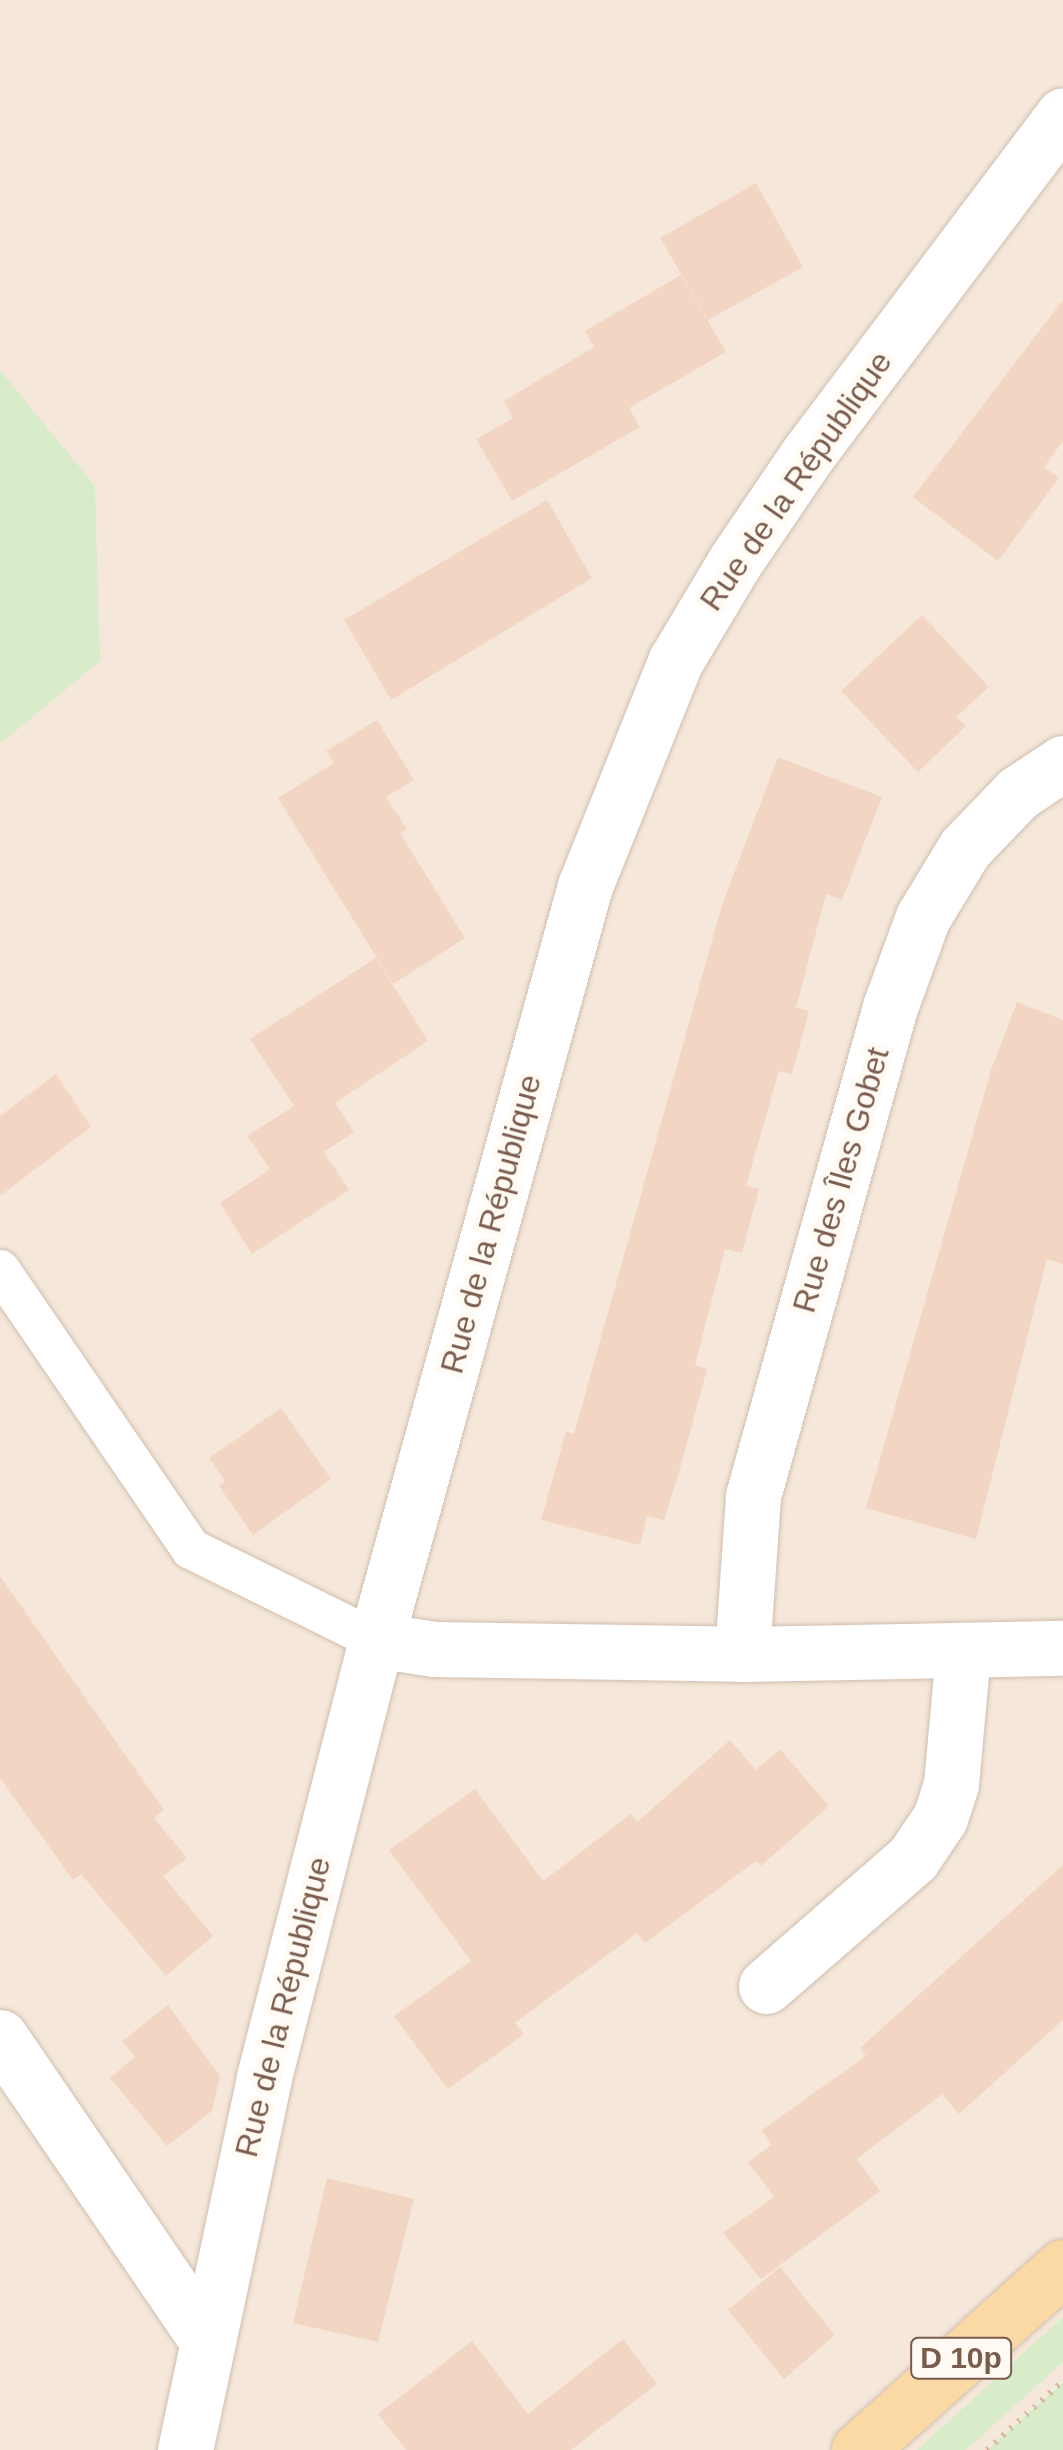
<!DOCTYPE html>
<html>
<head>
<meta charset="utf-8">
<style>
  body { margin:0 }
  #map { position:relative; width:1063px; height:2450px; overflow:hidden; background:#fdf6ec; font-family:Helvetica,sans-serif }
  div>[style] { position:absolute }
  .residential>* { inset:0; background:#f5e8da }
  .green>* { inset:0; background:#d8ecc9 }
  .building>* { inset:0; background:#f3d5c3 }
  .path>* { height:6px; margin-top:-3px; transform-origin:0; background:repeating-linear-gradient(90deg,#d9b8a5 0 2.5px,transparent 0 10.5px) }
  .roads { filter:drop-shadow(0 0 2px #d1beb0) drop-shadow(0 0 2px #d1beb0) }
  .lane>* { height:40px; margin:-20px; padding:0 20px; transform-origin:20px; border-radius:20px; background:#fff }
  .street>* { height:55px; margin:-27.5px; padding:0 27.5px; transform-origin:27.5px; border-radius:27.5px; background:#fff }
  .secondary>* { height:55px; margin:-27.5px; padding:0 27.5px; transform-origin:27.5px; border-radius:27.5px; background:#fff }
  .primary>* { height:55px; margin:-27.5px; padding:0 27.5px; transform-origin:27.5px; border-radius:27.5px; background:#fbd9a5 }
  span { translate:-50% -50%; white-space:nowrap; text-align:center; line-height:1.15; -webkit-text-stroke:10px #fffaf3; paint-order:stroke }
  .shield-label span { padding:2px 8px; background:#fffaf3; border:2px solid; border-radius:8px; -webkit-text-stroke-width:0 }
  .shield-label { font-size:30px; color:#7a5c4d; font-weight:700 }
  .street-label { font-size:32px; color:#7a5c4d }
</style>
</head>
<body>
<div id="map">
  <div class="residential">
    <div style="clip-path:polygon(0 0,1063px 0,1063px 2380px,987px 2450px,0 2450px)"></div>
  </div>
  <div class="green">
    <div style="clip-path:polygon(0 370px,95px 486px,100px 661px,0 744px)"></div>
    <div style="clip-path:polygon(1063px 2317px,1063px 2362px,966px 2450px,917px 2450px)"></div>
    <div style="clip-path:polygon(1063px 2381px,1063px 2450px,987px 2450px,1060px 2384px)"></div>
  </div>
  <div class="building">
    <div style="clip-path:polygon(756px 183px,803px 267px,708px 320px,660px 238px)"></div>
    <div style="clip-path:polygon(681px 275px,726px 352px,629px 408px,640px 427px,512px 501px,476px 439px,513px 418px,504px 401px,594px 347px,585px 331px)"></div>
    <div style="clip-path:polygon(1063px 300px,1063px 441px,1044px 467px,1059px 478px,998px 561px,913px 497px)"></div>
    <div style="clip-path:polygon(547px 500px,592px 578px,391px 700px,344px 620px)"></div>
    <div style="clip-path:polygon(922px 615px,989px 687px,956px 717px,966px 726px,918px 772px,841px 691px)"></div>
    <div style="clip-path:polygon(377px 720px,414px 780px,386px 797px,407px 829px,400px 833px,465px 938px,393px 984px,278px 798px,334px 763px,326px 751px)"></div>
    <div style="clip-path:polygon(778px 757px,882px 797px,842px 900px,826px 894px,796px 1008px,809px 1011px,792px 1074px,779px 1071px,746px 1186px,759px 1189px,742px 1253px,725px 1249px,695px 1365px,707px 1369px,682px 1462px,664px 1520px,647px 1516px,640px 1545px,541px 1520px,566px 1432px,574px 1434px,722px 905px)"></div>
    <div style="clip-path:polygon(376px 958px,428px 1041px,335px 1103px,354px 1132px,324px 1152px,349px 1190px,252px 1254px,220px 1203px,270px 1169px,247px 1136px,294px 1106px,250px 1039px)"></div>
    <div style="clip-path:polygon(1017px 1002px,1063px 1020px,1063px 1264px,1047px 1259px,976px 1539px,866px 1508px,991px 1070px)"></div>
    <div style="clip-path:polygon(56px 1074px,91px 1127px,0 1196px,0 1116px)"></div>
    <div style="clip-path:polygon(281px 1408px,331px 1479px,253px 1535px,219px 1486px,225px 1481px,209px 1458px)"></div>
    <div style="clip-path:polygon(0 1576px,164px 1810px,154px 1818px,187px 1858px,163px 1876px,213px 1936px,166px 1976px,81px 1874px,73px 1880px,0 1778px)"></div>
    <div style="clip-path:polygon(730px 1740px,756px 1770px,780px 1749px,829px 1806px,761px 1866px,756px 1861px,645px 1943px,637px 1933px,515px 2023px,524px 2034px,448px 2089px,394px 2016px,471px 1961px,389px 1850px,475px 1789px,543px 1881px,631px 1814px,637px 1822px)"></div>
    <div style="clip-path:polygon(1063px 1865px,1063px 2020px,959px 2114px,942px 2094px,857px 2159px,880px 2191px,761px 2279px,723px 2233px,774px 2197px,748px 2162px,772px 2145px,762px 2130px,866px 2056px,860px 2048px)"></div>
    <div style="clip-path:polygon(168px 2005px,220px 2076px,212px 2111px,167px 2146px,110px 2078px,135px 2057px,122px 2041px)"></div>
    <div style="clip-path:polygon(327px 2178px,414px 2199px,378px 2342px,293px 2323px)"></div>
    <div style="clip-path:polygon(780px 2267px,835px 2335px,784px 2379px,728px 2310px)"></div>
    <div style="clip-path:polygon(623px 2339px,657px 2384px,571px 2450px,406px 2450px,378px 2414px,472px 2341px,528px 2414px)"></div>
  </div>
  <div class="path">
    <div style="left:987px;top:2450px;width:103px;rotate:-42.2deg"></div>
  </div>
  <div class="roads">
    <div class="lane">
      <div style="left:0;top:1270px;width:338px;rotate:55.6deg"></div>
      <div style="left:191px;top:1549px;width:206px;rotate:26.2deg"></div>
    </div>
    <div class="street">
      <div style="left:376px;top:1640px;width:59px;rotate:8.8deg"></div>
      <div style="left:434px;top:1649px;width:308px;rotate:0.9deg"></div>
      <div style="left:742px;top:1654px;width:321px;rotate:-1.1deg"></div>
      <div style="left:742px;top:1654px;width:158px;rotate:-86deg"></div>
      <div style="left:753px;top:1496px;width:508px;rotate:-74.35deg"></div>
      <div style="left:890px;top:1007px;width:96px;rotate:-69.9deg"></div>
      <div style="left:923px;top:917px;width:81px;rotate:-58.7deg"></div>
      <div style="left:965px;top:848px;width:76px;rotate:-46.1deg"></div>
      <div style="left:1018px;top:793px;width:54px;rotate:-33.7deg"></div>
      <div style="left:766px;top:1986px;width:195px;rotate:-41deg"></div>
      <div style="left:913px;top:1858px;width:48px;rotate:-56deg"></div>
      <div style="left:940px;top:1818px;width:36px;rotate:-72deg"></div>
      <div style="left:951px;top:1784px;width:134px;rotate:-84.8deg"></div>
      <div style="left:0;top:2037px;width:363px;rotate:55.7deg"></div>
    </div>
    <div class="secondary">
      <div style="left:185px;top:2450px;width:381px;rotate:-78deg"></div>
      <div style="left:264px;top:2077px;width:451px;rotate:-75.6deg"></div>
      <div style="left:376px;top:1640px;width:782px;rotate:-74.51deg"></div>
      <div style="left:585px;top:886px;width:241px;rotate:-68.1deg"></div>
      <div style="left:675px;top:662px;width:115px;rotate:-59.2deg"></div>
      <div style="left:734px;top:563px;width:132px;rotate:-55.8deg"></div>
      <div style="left:808px;top:454px;width:424px;rotate:-53deg"></div>
    </div>
    <div class="primary">
      <div style="left:859px;top:2450px;width:274px;rotate:-41.9deg"></div>
    </div>
  </div>
  <div class="shield-label">
    <span style="left:961px;top:2358px">D 10p</span>
  </div>
  <div class="street-label">
    <span style="left:796px;top:481px;rotate:-55deg">Rue de la République</span>
    <span style="left:841px;top:1180px;rotate:-74deg">Rue des Îles Gobet</span>
    <span style="left:491px;top:1224px;rotate:-75deg">Rue de la République</span>
    <span style="left:283px;top:2007px;rotate:-76deg">Rue de la République</span>
  </div>
</div>
</body>
</html>
